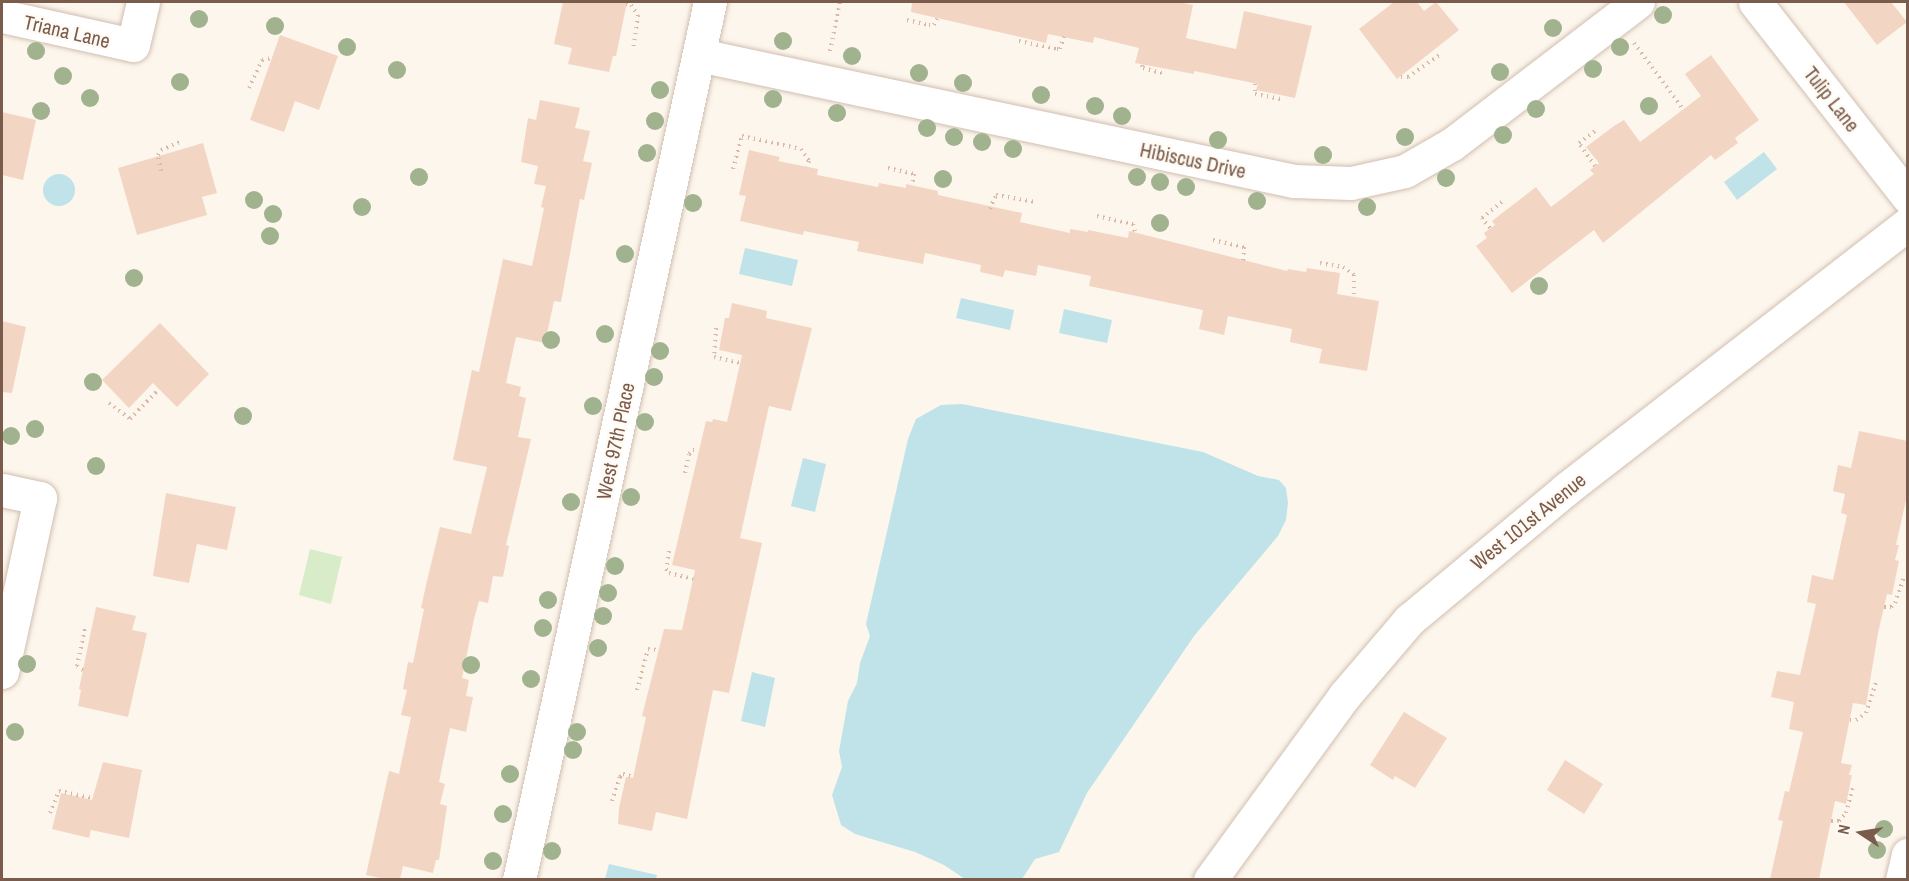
<!DOCTYPE html>
<html>
<head>
<meta charset="utf-8">
<style>
  body { margin:0 }
  #map { position:relative; width:1909px; height:881px; overflow:hidden; background:#fdf6ec; font-family:"Archivo Narrow",sans-serif }
  div>[style] { position:absolute }
  .green>* { inset:0; background:#d8ecc9 }
  .water>* { inset:0; background:#bfe3e8 }
  .round { border-radius:50% }
  .building>* { inset:0; background:#f3d5c3 }
  .path>* { height:4px; margin-top:-2px; transform-origin:0; background:repeating-linear-gradient(90deg,#d9b8a5 0 1.5px,transparent 0 6px) }
  .roads { filter:drop-shadow(0 0 2px #d1beb0) drop-shadow(0 0 2px #d1beb0) }
  .minor>* { height:33px; margin:-16.5px; padding:0 16.5px; transform-origin:16.5px; border-radius:16.5px; background:#fff }
  .trees>* { width:18px; height:18px; margin:-9px; border-radius:50%; background:#a0b28e }
  span { translate:-50% -50%; white-space:nowrap; text-align:center; line-height:1.15; -webkit-text-stroke:4.5px #fffaf3; paint-order:stroke }
  .street-label { font-size:20px; color:#7a5c4d }
  .frame { position:absolute; inset:0; border:3px solid #7a5c4d; pointer-events:none }
  .north { position:absolute; left:1831px; top:803px; width:60px; height:60px; -webkit-text-stroke:4px #fffaf3; paint-order:stroke; rotate:282deg; font-size:16px; font-weight:700; line-height:24px; text-align:center; color:#7a5c4d }
  .north::after { content:''; display:block; margin:auto; width:21px; height:27px; background:#7a5c4d; clip-path:polygon(50% 0,100% 100%,50% 72%,0 100%) }
</style>
</head>
<body>
<div id="map">
  <div class="green">
    <div style="clip-path:polygon(310px 549px,342px 557px,331px 604px,299px 595px)"></div>
  </div>
  <div class="water">
    <div style="clip-path:polygon(1764px 152px,1777px 169px,1737px 200px,1724px 182px)"></div>
    <div class="round" style="left:43px;top:174px;width:32px;height:32px"></div>
    <div style="clip-path:polygon(745px 248px,798px 260px,792px 286px,739px 274px)"></div>
    <div style="clip-path:polygon(961px 298px,1014px 310px,1010px 330px,956px 318px)"></div>
    <div style="clip-path:polygon(1064px 309px,1112px 320px,1107px 343px,1059px 333px)"></div>
    <div style="clip-path:polygon(962px 404px,1203px 452px,1258px 476px,1279px 480px,1286px 488px,1288px 503px,1286px 520px,1278px 536px,1194px 636px,1087px 793px,1059px 852px,1035px 859px,1022px 879px,965px 879px,944px 865px,915px 852px,855px 834px,841px 825px,832px 795px,842px 767px,839px 751px,848px 701px,857px 683px,860px 663px,870px 636px,866px 624px,908px 439px,916px 419px,941px 405px)"></div>
    <div style="clip-path:polygon(803px 458px,826px 464px,815px 512px,791px 506px)"></div>
    <div style="clip-path:polygon(752px 672px,775px 678px,765px 727px,741px 721px)"></div>
    <div style="clip-path:polygon(609px 864px,657px 875px,656px 879px,605px 879px)"></div>
  </div>
  <div class="building">
    <div style="clip-path:polygon(563px 2px,627px 2px,616px 56px,613px 56px,609px 72px,568px 64px,572px 48px,554px 44px)"></div>
    <div style="clip-path:polygon(912px 2px,1179px 2px,1193px 5px,1186px 38px,1236px 49px,1244px 11px,1312px 26px,1295px 98px,1256px 90px,1258px 84px,1194px 71px,1194px 74px,1135px 63px,1139px 48px,1094px 37px,1093px 43px,1048px 34px,1046px 43px,911px 12px)"></div>
    <div style="clip-path:polygon(1394px 2px,1417px 2px,1424px 11px,1436px 2px,1459px 30px,1397px 79px,1359px 29px)"></div>
    <div style="clip-path:polygon(1844px 2px,1891px 2px,1907px 22px,1877px 45px)"></div>
    <div style="clip-path:polygon(280px 35px,338px 56px,319px 110px,295px 101px,284px 132px,250px 120px)"></div>
    <div style="clip-path:polygon(1711px 55px,1759px 120px,1735px 138px,1738px 143px,1715px 160px,1711px 155px,1603px 243px,1594px 230px,1512px 293px,1476px 246px,1487px 238px,1484px 233px,1495px 225px,1492px 221px,1536px 187px,1551px 207px,1594px 174px,1590px 170px,1599px 163px,1586px 147px,1614px 126px,1624px 120px,1640px 142px,1701px 96px,1685px 74px)"></div>
    <div style="clip-path:polygon(540px 100px,580px 108px,575px 128px,590px 131px,583px 161px,592px 163px,584px 200px,580px 199px,561px 302px,554px 301px,545px 343px,516px 337px,506px 383px,521px 387px,519px 396px,526px 398px,518px 437px,531px 439px,506px 545px,509px 546px,503px 577px,493px 576px,488px 603px,479px 601px,474px 619px,462px 678px,469px 680px,466px 696px,473px 697px,466px 732px,450px 728px,439px 782px,445px 784px,440px 804px,447px 806px,439px 860px,436px 860px,433px 873px,403px 866px,400px 879px,385px 879px,366px 875px,389px 771px,399px 774px,411px 717px,401px 715px,407px 690px,403px 689px,408px 662px,413px 663px,424px 609px,421px 608px,426px 585px,440px 527px,471px 534px,487px 467px,453px 460px,472px 370px,479px 372px,503px 259px,532px 266px,544px 208px,541px 207px,546px 186px,534px 184px,538px 166px,521px 162px,528px 118px,536px 120px)"></div>
    <div style="clip-path:polygon(2px 112px,36px 120px,23px 180px,2px 175px)"></div>
    <div style="clip-path:polygon(203px 143px,217px 193px,202px 197px,207px 215px,137px 235px,118px 168px)"></div>
    <div style="clip-path:polygon(749px 150px,780px 157px,778px 161px,818px 169px,817px 175px,878px 187px,879px 183px,906px 188px,906px 184px,938px 191px,938px 195px,1022px 213px,1020px 222px,1070px 233px,1070px 229px,1088px 232px,1088px 230px,1128px 238px,1129px 231px,1287px 271px,1288px 269px,1306px 272px,1307px 268px,1340px 273px,1337px 294px,1379px 301px,1367px 371px,1319px 363px,1322px 349px,1290px 342px,1292px 329px,1228px 316px,1224px 335px,1199px 329px,1203px 310px,1089px 286px,1091px 276px,1038px 265px,1036px 276px,1005px 270px,1003px 277px,980px 272px,981px 265px,925px 253px,923px 264px,857px 251px,859px 242px,804px 231px,803px 235px,740px 221px,746px 196px,739px 195px)"></div>
    <div style="clip-path:polygon(732px 303px,767px 311px,766px 318px,812px 328px,791px 411px,769px 406px,740px 538px,762px 543px,729px 693px,713px 690px,687px 819px,656px 812px,652px 831px,618px 824px,619px 808px,626px 777px,633px 778px,646px 717px,642px 716px,664px 629px,682px 630px,695px 570px,672px 565px,706px 421px,712px 422px,713px 419px,727px 422px,742px 355px,719px 350px,725px 318px,729px 318px)"></div>
    <div style="clip-path:polygon(2px 321px,26px 327px,12px 393px,2px 392px)"></div>
    <div style="clip-path:polygon(160px 323px,209px 374px,177px 407px,153px 383px,129px 408px,102px 380px)"></div>
    <div style="clip-path:polygon(1859px 431px,1908px 441px,1908px 491px,1896px 545px,1899px 545px,1895px 560px,1899px 561px,1892px 595px,1887px 594px,1878px 633px,1866px 705px,1853px 703px,1841px 763px,1852px 765px,1849px 775px,1852px 775px,1846px 804px,1835px 801px,1819px 879px,1770px 879px,1783px 821px,1778px 820px,1785px 791px,1789px 792px,1803px 732px,1789px 729px,1794px 702px,1771px 697px,1777px 671px,1800px 675px,1816px 604px,1807px 602px,1812px 575px,1833px 580px,1847px 515px,1841px 513px,1845px 494px,1833px 491px,1838px 465px,1851px 468px)"></div>
    <div style="clip-path:polygon(166px 493px,236px 507px,227px 550px,197px 544px,189px 583px,153px 576px)"></div>
    <div style="clip-path:polygon(96px 607px,136px 616px,132px 630px,147px 633px,128px 717px,78px 706px,81px 690px,79px 689px)"></div>
    <div style="clip-path:polygon(1404px 712px,1447px 738px,1415px 788px,1395px 776px,1393px 780px,1370px 765px)"></div>
    <div style="clip-path:polygon(1565px 760px,1603px 784px,1584px 814px,1547px 790px)"></div>
    <div style="clip-path:polygon(103px 762px,142px 770px,129px 838px,91px 830px,89px 838px,52px 829px,61px 793px,92px 800px)"></div>
  </div>
  <div class="path">
    <div style="left:626px;top:4px;width:5px;rotate:11deg"></div>
    <div style="left:631px;top:5px;width:12px;rotate:55deg"></div>
    <div style="left:638px;top:15px;width:35px;rotate:98deg"></div>
    <div style="left:907px;top:20px;width:23px;rotate:13deg"></div>
    <div style="left:929px;top:25px;width:5px"></div>
    <div style="left:934px;top:25px;width:7px;rotate:-63deg"></div>
    <div style="left:1019px;top:41px;width:39px;rotate:12deg"></div>
    <div style="left:1057px;top:49px;width:3px"></div>
    <div style="left:1060px;top:49px;width:13px;rotate:-72deg"></div>
    <div style="left:1634px;top:43px;width:82px;rotate:53.4deg"></div>
    <div style="left:830px;top:51px;width:50px;rotate:-78.5deg"></div>
    <div style="left:1142px;top:65px;width:3px;rotate:72deg"></div>
    <div style="left:1143px;top:68px;width:23px;rotate:15deg"></div>
    <div style="left:1401px;top:77px;width:7px"></div>
    <div style="left:1408px;top:77px;width:38px;rotate:-35deg"></div>
    <div style="left:1255px;top:84px;width:10px;rotate:90deg"></div>
    <div style="left:1255px;top:94px;width:26px;rotate:11deg"></div>
    <div style="left:249px;top:88px;width:31px;rotate:-65deg"></div>
    <div style="left:262px;top:60px;width:10px;rotate:-11deg"></div>
    <div style="left:1595px;top:166px;width:28px;rotate:-125deg"></div>
    <div style="left:1579px;top:143px;width:21px;rotate:-37deg"></div>
    <div style="left:888px;top:168px;width:27px;rotate:13deg"></div>
    <div style="left:914px;top:174px;width:11px;rotate:100deg"></div>
    <div style="left:733px;top:169px;width:34px;rotate:-75deg"></div>
    <div style="left:742px;top:136px;width:60px;rotate:12.4deg"></div>
    <div style="left:801px;top:149px;width:14px;rotate:56deg"></div>
    <div style="left:809px;top:161px;width:6px;rotate:108deg"></div>
    <div style="left:161px;top:171px;width:16px;rotate:-101deg"></div>
    <div style="left:158px;top:155px;width:6px;rotate:-59deg"></div>
    <div style="left:161px;top:150px;width:23px;rotate:-23deg"></div>
    <div style="left:990px;top:209px;width:15px;rotate:-67deg"></div>
    <div style="left:996px;top:195px;width:39px;rotate:10deg"></div>
    <div style="left:1097px;top:216px;width:37px;rotate:13deg"></div>
    <div style="left:1133px;top:224px;width:9px;rotate:77deg"></div>
    <div style="left:1490px;top:228px;width:13px;rotate:-129deg"></div>
    <div style="left:1482px;top:218px;width:28px;rotate:-39deg"></div>
    <div style="left:1213px;top:240px;width:32px;rotate:13deg"></div>
    <div style="left:1244px;top:247px;width:14px;rotate:94deg"></div>
    <div style="left:1320px;top:263px;width:23px;rotate:10deg"></div>
    <div style="left:1343px;top:267px;width:14px;rotate:36deg"></div>
    <div style="left:1354px;top:275px;width:22px;rotate:90deg"></div>
    <div style="left:716px;top:328px;width:29px;rotate:94deg"></div>
    <div style="left:714px;top:357px;width:27px;rotate:13deg"></div>
    <div style="left:109px;top:403px;width:26px;rotate:37deg"></div>
    <div style="left:130px;top:419px;width:42px;rotate:-46deg"></div>
    <div style="left:685px;top:473px;width:19px;rotate:-78deg"></div>
    <div style="left:689px;top:454px;width:6px;rotate:-45deg"></div>
    <div style="left:693px;top:450px;width:5px"></div>
    <div style="left:1906px;top:499px;width:2px"></div>
    <div style="left:669px;top:551px;width:18px;rotate:99deg"></div>
    <div style="left:666px;top:569px;width:5px;rotate:53deg"></div>
    <div style="left:669px;top:573px;width:25px;rotate:14deg"></div>
    <div style="left:1884px;top:607px;width:7px"></div>
    <div style="left:1891px;top:607px;width:6px;rotate:-45deg"></div>
    <div style="left:1895px;top:603px;width:28px;rotate:-71deg"></div>
    <div style="left:83px;top:670px;width:7px;rotate:-146deg"></div>
    <div style="left:77px;top:666px;width:40px;rotate:-78deg"></div>
    <div style="left:637px;top:690px;width:42px;rotate:-75deg"></div>
    <div style="left:648px;top:649px;width:10px;rotate:6deg"></div>
    <div style="left:1850px;top:720px;width:6px"></div>
    <div style="left:1856px;top:720px;width:12px;rotate:-35deg"></div>
    <div style="left:1866px;top:713px;width:33px;rotate:-72deg"></div>
    <div style="left:612px;top:801px;width:25px;rotate:-72deg"></div>
    <div style="left:620px;top:777px;width:4px;rotate:-45deg"></div>
    <div style="left:623px;top:774px;width:11px;rotate:15deg"></div>
    <div style="left:50px;top:813px;width:24px;rotate:-68deg"></div>
    <div style="left:59px;top:791px;width:35px;rotate:12deg"></div>
    <div style="left:1831px;top:821px;width:8px"></div>
    <div style="left:1839px;top:821px;width:11px;rotate:-49deg"></div>
    <div style="left:1846px;top:813px;width:28px;rotate:-75deg"></div>
  </div>
  <div class="roads">
    <div class="minor">
      <div style="left:1755px;top:2px;width:248px;rotate:51.9deg"></div>
      <div style="left:2px;top:16px;width:134px;rotate:12.5deg"></div>
      <div style="left:133px;top:45px;width:44px;rotate:-76.9deg"></div>
      <div style="left:699px;top:55px;width:608px;rotate:11.96deg"></div>
      <div style="left:1294px;top:181px;width:57px;rotate:2deg"></div>
      <div style="left:1351px;top:183px;width:55px;rotate:-12.5deg"></div>
      <div style="left:1405px;top:171px;width:54px;rotate:-29.9deg"></div>
      <div style="left:1452px;top:144px;width:234px;rotate:-37.4deg"></div>
      <div style="left:2px;top:490px;width:39px;rotate:12deg"></div>
      <div style="left:40px;top:498px;width:178px;rotate:102.3deg"></div>
      <div style="left:519px;top:880px;width:899px;rotate:-77.73deg"></div>
      <div style="left:1210px;top:880px;width:229px;rotate:-53.9deg"></div>
      <div style="left:1345px;top:695px;width:99px;rotate:-49.5deg"></div>
      <div style="left:1409px;top:620px;width:204px;rotate:-39.8deg"></div>
      <div style="left:1566px;top:489px;width:433px;rotate:-37.8deg"></div>
      <div style="left:1902px;top:880px;width:26px;rotate:-77deg"></div>
    </div>
  </div>
  <div class="trees">
    <div style="left:1663px;top:15px"></div>
    <div style="left:199px;top:19px"></div>
    <div style="left:275px;top:26px"></div>
    <div style="left:1553px;top:28px"></div>
    <div style="left:783px;top:41px"></div>
    <div style="left:347px;top:47px"></div>
    <div style="left:1620px;top:47px"></div>
    <div style="left:36px;top:51px"></div>
    <div style="left:852px;top:56px"></div>
    <div style="left:1593px;top:69px"></div>
    <div style="left:397px;top:70px"></div>
    <div style="left:1500px;top:72px"></div>
    <div style="left:919px;top:73px"></div>
    <div style="left:63px;top:76px"></div>
    <div style="left:180px;top:82px"></div>
    <div style="left:963px;top:83px"></div>
    <div style="left:660px;top:90px"></div>
    <div style="left:1041px;top:95px"></div>
    <div style="left:90px;top:98px"></div>
    <div style="left:773px;top:99px"></div>
    <div style="left:1095px;top:106px"></div>
    <div style="left:1649px;top:106px"></div>
    <div style="left:1536px;top:109px"></div>
    <div style="left:41px;top:111px"></div>
    <div style="left:837px;top:113px"></div>
    <div style="left:1122px;top:116px"></div>
    <div style="left:655px;top:121px"></div>
    <div style="left:927px;top:128px"></div>
    <div style="left:1503px;top:135px"></div>
    <div style="left:954px;top:137px"></div>
    <div style="left:1405px;top:137px"></div>
    <div style="left:1218px;top:140px"></div>
    <div style="left:982px;top:142px"></div>
    <div style="left:1013px;top:149px"></div>
    <div style="left:647px;top:153px"></div>
    <div style="left:1323px;top:155px"></div>
    <div style="left:419px;top:177px"></div>
    <div style="left:1137px;top:177px"></div>
    <div style="left:1446px;top:178px"></div>
    <div style="left:943px;top:179px"></div>
    <div style="left:1160px;top:182px"></div>
    <div style="left:1186px;top:187px"></div>
    <div style="left:254px;top:200px"></div>
    <div style="left:1257px;top:201px"></div>
    <div style="left:693px;top:203px"></div>
    <div style="left:362px;top:207px"></div>
    <div style="left:1367px;top:207px"></div>
    <div style="left:273px;top:214px"></div>
    <div style="left:1160px;top:223px"></div>
    <div style="left:270px;top:236px"></div>
    <div style="left:625px;top:254px"></div>
    <div style="left:134px;top:278px"></div>
    <div style="left:1539px;top:286px"></div>
    <div style="left:605px;top:334px"></div>
    <div style="left:551px;top:340px"></div>
    <div style="left:660px;top:351px"></div>
    <div style="left:654px;top:377px"></div>
    <div style="left:93px;top:382px"></div>
    <div style="left:593px;top:406px"></div>
    <div style="left:243px;top:416px"></div>
    <div style="left:645px;top:422px"></div>
    <div style="left:35px;top:429px"></div>
    <div style="left:11px;top:436px"></div>
    <div style="left:96px;top:466px"></div>
    <div style="left:631px;top:497px"></div>
    <div style="left:571px;top:502px"></div>
    <div style="left:615px;top:566px"></div>
    <div style="left:608px;top:593px"></div>
    <div style="left:548px;top:600px"></div>
    <div style="left:603px;top:616px"></div>
    <div style="left:543px;top:628px"></div>
    <div style="left:598px;top:648px"></div>
    <div style="left:27px;top:664px"></div>
    <div style="left:471px;top:665px"></div>
    <div style="left:531px;top:679px"></div>
    <div style="left:15px;top:732px"></div>
    <div style="left:577px;top:732px"></div>
    <div style="left:573px;top:750px"></div>
    <div style="left:510px;top:774px"></div>
    <div style="left:503px;top:814px"></div>
    <div style="left:1884px;top:829px"></div>
    <div style="left:1877px;top:850px"></div>
    <div style="left:552px;top:851px"></div>
    <div style="left:493px;top:861px"></div>
  </div>
  <div class="street-label">
    <span style="left:67px;top:31px;rotate:13deg">Triana Lane</span>
    <span style="left:1832px;top:99px;rotate:52deg">Tulip Lane</span>
    <span style="left:1193px;top:160px;rotate:12deg">Hibiscus Drive</span>
    <span style="left:615px;top:441px;rotate:-78deg">West 97th Place</span>
    <span style="left:1528px;top:521px;rotate:-39deg">West 101st Avenue</span>
  </div>
  <div class="frame"></div>
  <div class="north">N</div>
</div>
</body>
</html>
